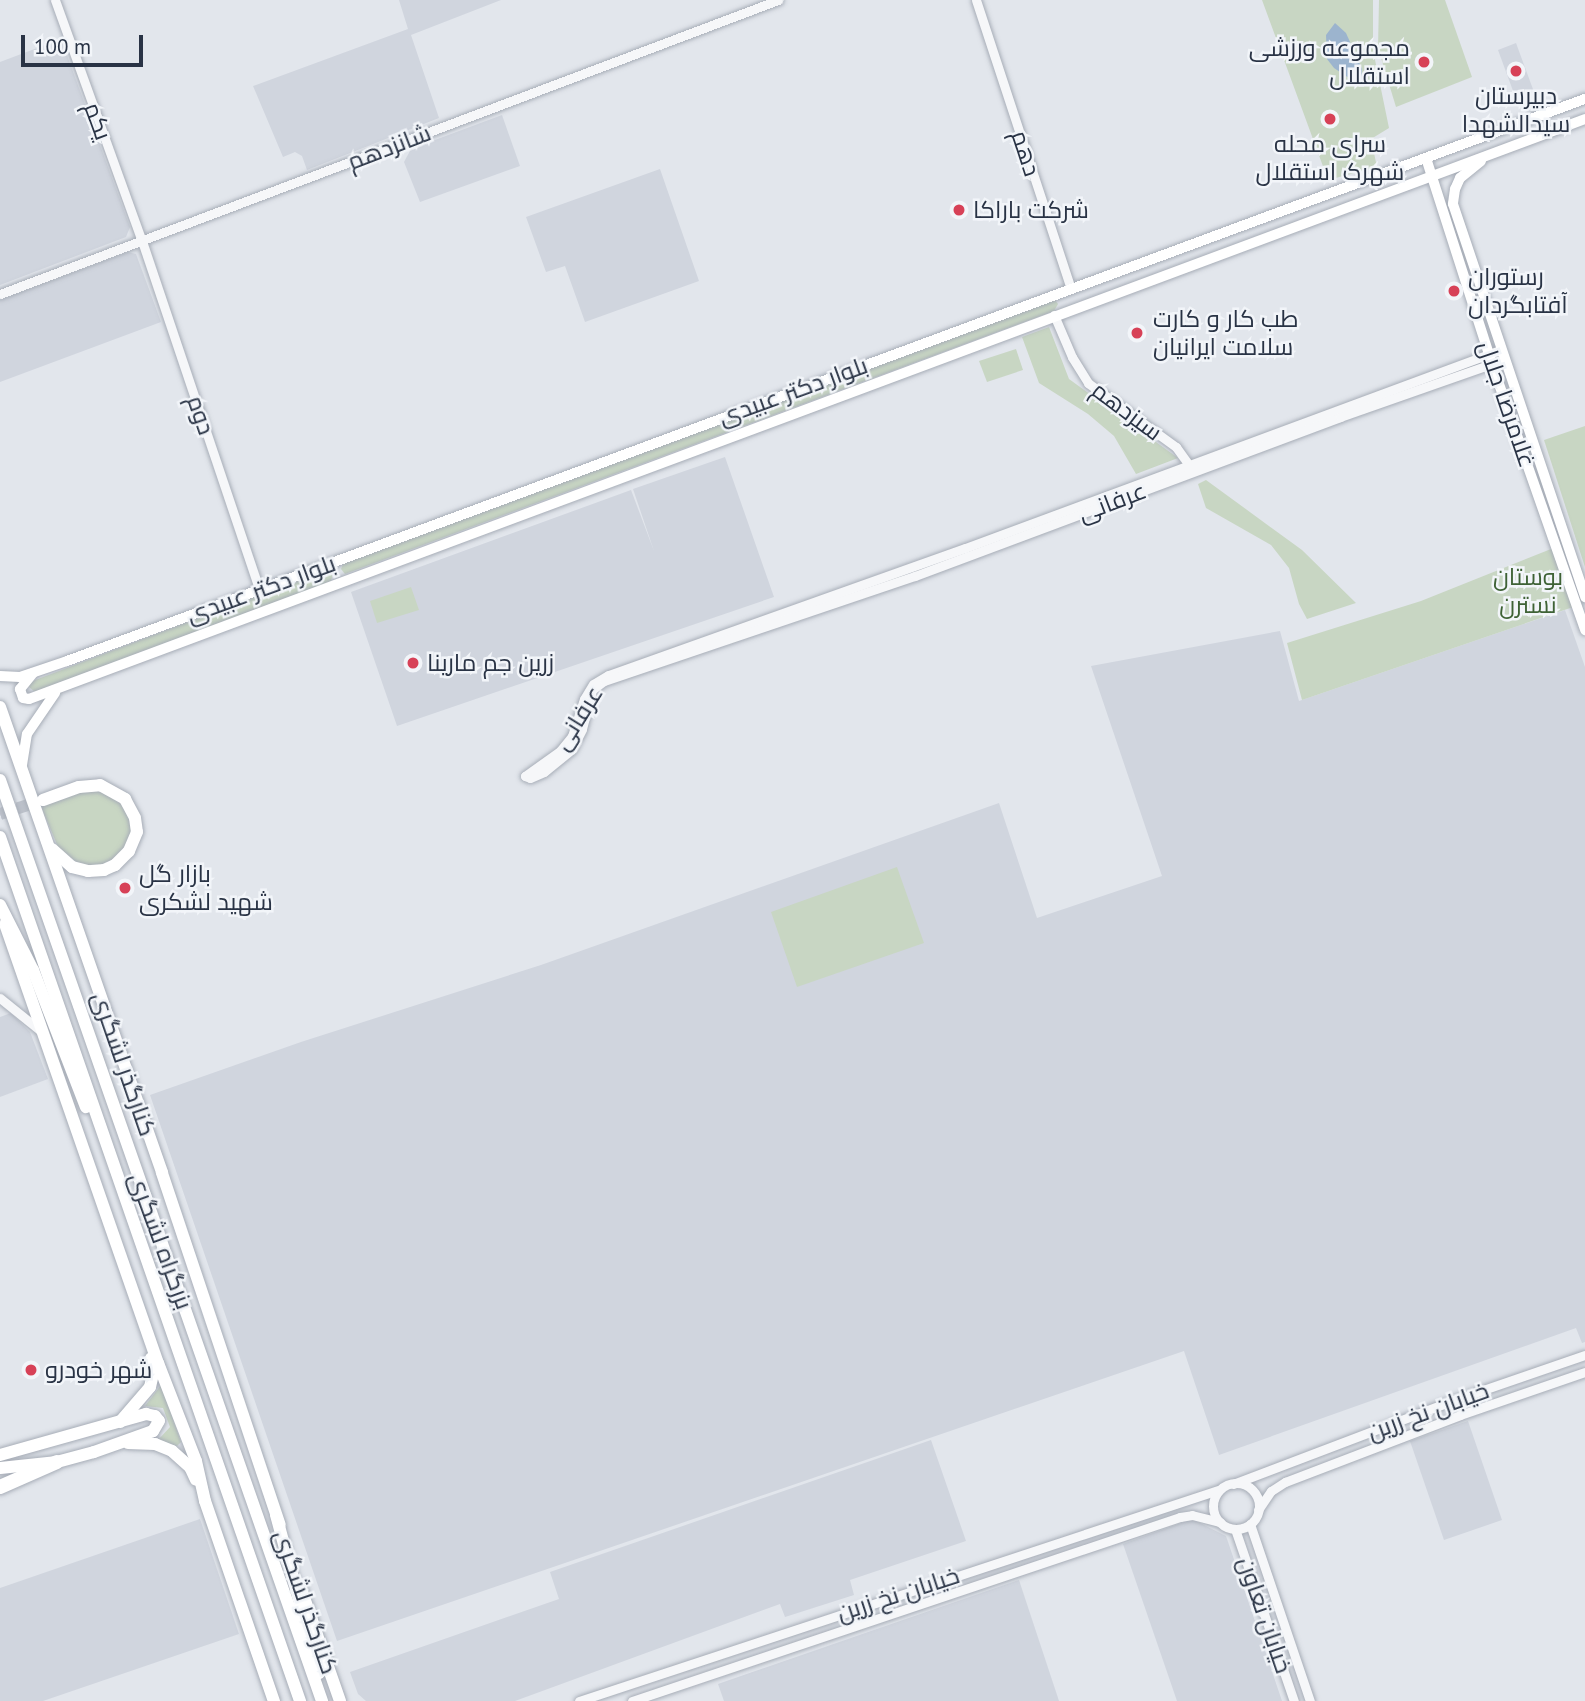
<!DOCTYPE html>
<html>
<head>
<meta charset="utf-8">
<style>
  body { margin:0 }
  #map { position:relative; width:1585px; height:1701px; overflow:hidden; background:#e2e6ec; font-family:"PT Sans",Cairo,sans-serif }
  div>[style] { position:absolute }
  .built>* { inset:0; background:#d0d5de }
  .green>* { inset:0; background:#c8d6c3 }
  .water>* { inset:0; background:#9cb4ce }
  .primary-tunnel>* { height:12px; margin-top:-6px; transform-origin:0; background:repeating-linear-gradient(90deg,#bdc2cb 0 12px,transparent 0 18px) }
  .roads { filter:drop-shadow(0 0 2px #a7adb7) drop-shadow(0 0 2px #a7adb7) }
  .tertiary>* { height:9px; margin:-4.5px; padding:0 4.5px; transform-origin:4.5px; border-radius:4.5px; background:#f6f7f9 }
  .tertiary>.ring { margin:-4.5px; padding:0; box-sizing:content-box; background:none; border:9px solid #f6f7f9; border-radius:50% }
  .secondary>* { height:10px; margin:-5px; padding:0 5px; transform-origin:5px; border-radius:5px; background:#fff }
  .primary>* { height:12px; margin:-6px; padding:0 6px; transform-origin:6px; border-radius:6px; background:#fff }
  .trunk>* { height:12px; margin:-6px; padding:0 6px; transform-origin:6px; border-radius:6px; background:#fff }
  .motorway>* { height:14px; margin:-7px; padding:0 7px; transform-origin:7px; border-radius:7px; background:#fff }
  .dots>* { width:19px; height:19px; translate:-50% -50%; box-sizing:border-box; border:4px solid #f2f5f9; border-radius:50% }
  span { translate:-50% -50%; white-space:nowrap; text-align:center; line-height:1.15; -webkit-text-stroke:5px #f2f5f9; paint-order:stroke }
  .poi-label { font-size:24px; color:#293345 }
  .right { translate:-100% -50%; text-align:right }
  .left { translate:0 -50%; text-align:left }
  .street-label { font-size:24px; color:#293345 }
  .park-label { font-size:24px; color:#3e6235 }
  .scale { position:absolute; left:21px; top:35px; width:122px; height:32px; box-sizing:border-box; border:4px solid #293345; border-top:0; padding-left:9px; font-size:21px; line-height:24px; white-space:nowrap; color:#293345; -webkit-text-stroke:5px #f2f5f9; paint-order:stroke }
</style>
</head>
<body>
<div id="map">
  <div class="built">
    <div style="clip-path:polygon(399px 0,501px 0,411px 35px,439px 118px,307px 170px,302px 156px,295px 152px,283px 157px,253px 86px,408px 29px)"></div>
    <div style="clip-path:polygon(61px 39px,130px 227px,126px 237px,0 285px,0 62px)"></div>
    <div style="clip-path:polygon(1516px 43px,1534px 92px,1516px 99px,1498px 50px)"></div>
    <div style="clip-path:polygon(502px 115px,520px 166px,420px 202px,404px 162px,411px 149px)"></div>
    <div style="clip-path:polygon(660px 169px,699px 281px,585px 322px,565px 266px,546px 272px,526px 217px)"></div>
    <div style="clip-path:polygon(128px 252px,136px 254px,161px 322px,0 382px,0 300px)"></div>
    <div style="clip-path:polygon(725px 457px,774px 597px,397px 726px,351px 592px,631px 490px,654px 551px,633px 489px)"></div>
    <div style="clip-path:polygon(1565px 610px,1585px 667px,1585px 1342px,1582px 1343px,1576px 1328px,1219px 1455px,1184px 1351px,337px 1641px,150px 1095px,301px 1042px,541px 965px,999px 803px,1037px 918px,1162px 876px,1091px 666px,1280px 631px,1299px 701px)"></div>
    <div style="clip-path:polygon(11px 1013px,30px 1032px,48px 1079px,0 1097px,0 1017px)"></div>
    <div style="clip-path:polygon(1468px 1421px,1502px 1520px,1444px 1540px,1410px 1441px)"></div>
    <div style="clip-path:polygon(931px 1440px,966px 1541px,850px 1580px,854px 1595px,785px 1617px,780px 1604px,515px 1701px,366px 1701px,358px 1694px,350px 1672px,559px 1599px,550px 1572px)"></div>
    <div style="clip-path:polygon(200px 1519px,239px 1634px,43px 1701px,0 1701px,0 1588px)"></div>
    <div style="clip-path:polygon(1192px 1519px,1226px 1536px,1282px 1701px,1177px 1701px,1123px 1544px)"></div>
    <div style="clip-path:polygon(1019px 1580px,1059px 1701px,724px 1701px,718px 1684px)"></div>
  </div>
  <div class="green">
    <div style="clip-path:polygon(1262px 0,1373px 0,1373px 50px,1389px 128px,1371px 139px,1377px 167px,1328px 180px)"></div>
    <div style="clip-path:polygon(1379px 0,1445px 0,1472px 77px,1396px 107px,1378px 48px)"></div>
    <div style="clip-path:polygon(1055px 300px,1058px 304px,1054px 311px,345px 574px,341px 569px,344px 562px)"></div>
    <div style="clip-path:polygon(1049px 327px,1069px 379px,1178px 458px,1136px 474px,1114px 436px,1088px 414px,1039px 383px,1022px 337px)"></div>
    <div style="clip-path:polygon(1016px 349px,1023px 370px,987px 382px,979px 361px)"></div>
    <div style="clip-path:polygon(1585px 426px,1585px 567px,1544px 440px)"></div>
    <div style="clip-path:polygon(1206px 480px,1302px 550px,1356px 603px,1307px 619px,1299px 604px,1289px 568px,1271px 545px,1206px 508px,1198px 484px)"></div>
    <div style="clip-path:polygon(1556px 547px,1576px 606px,1302px 700px,1287px 643px,1421px 601px)"></div>
    <div style="clip-path:polygon(324px 570px,333px 573px,331px 581px,35px 692px,29px 687px,30px 682px)"></div>
    <div style="clip-path:polygon(411px 587px,419px 610px,377px 623px,370px 601px)"></div>
    <div style="clip-path:polygon(86px 788px,119px 796px,134px 825px,126px 852px,101px 868px,79px 864px,58px 847px,40px 804px)"></div>
    <div style="clip-path:polygon(897px 867px,924px 943px,797px 987px,771px 912px)"></div>
    <div style="clip-path:polygon(161px 1385px,181px 1442px,177px 1446px,158px 1440px,170px 1427px,163px 1408px,145px 1406px)"></div>
  </div>
  <div class="water">
    <div style="clip-path:polygon(1335px 23px,1346px 33px,1362px 69px,1361px 86px,1334px 68px,1327px 59px,1326px 35px)"></div>
  </div>
  <div class="primary-tunnel">
    <div style="left:0;top:814px;width:45px;rotate:-18deg"></div>
  </div>
  <div class="roads">
    <div class="tertiary">
      <div style="left:55px;top:0;width:256px;rotate:70.2deg"></div>
      <div style="left:142px;top:241px;width:367px;rotate:71.4deg"></div>
      <div style="left:976px;top:0;width:304px;rotate:71.8deg"></div>
      <div style="left:0;top:294px;width:832px;rotate:-20.7deg"></div>
      <div style="left:1054px;top:315px;width:46px;rotate:66.8deg"></div>
      <div style="left:1072px;top:357px;width:31px;rotate:58deg"></div>
      <div style="left:1088px;top:383px;width:109px;rotate:36deg"></div>
      <div style="left:1176px;top:447px;width:22px;rotate:54deg"></div>
      <div style="left:1500px;top:350px;width:570px;rotate:159.69deg"></div>
      <div style="left:965px;top:548px;width:379px;rotate:160.4deg"></div>
      <div style="left:608px;top:675px;width:17px;rotate:149deg"></div>
      <div style="left:593px;top:684px;width:17px;rotate:121deg"></div>
      <div style="left:584px;top:699px;width:39px;rotate:108deg"></div>
      <div style="left:572px;top:736px;width:19px;rotate:129deg"></div>
      <div style="left:560px;top:751px;width:43px;rotate:144.5deg"></div>
      <div style="left:525px;top:776px;width:5px;rotate:22deg"></div>
      <div style="left:530px;top:778px;width:15px;rotate:-23deg"></div>
      <div style="left:544px;top:772px;width:36px;rotate:-39deg"></div>
      <div style="left:572px;top:749px;width:22px;rotate:-63deg"></div>
      <div style="left:582px;top:729px;width:40px;rotate:-75.6deg"></div>
      <div style="left:592px;top:690px;width:15px;rotate:-37deg"></div>
      <div style="left:604px;top:681px;width:328px;rotate:-18.7deg"></div>
      <div style="left:915px;top:576px;width:454px;rotate:-20.5deg"></div>
      <div style="left:1340px;top:417px;width:173px;rotate:-19.3deg"></div>
      <div style="left:0;top:998px;width:54px;rotate:39deg"></div>
      <div class="ring" style="left:1213px;top:1483px;width:37px;height:37px"></div>
      <div style="left:1233px;top:1484px;width:240px;rotate:-20.8deg"></div>
      <div style="left:1457px;top:1399px;width:135px;rotate:-19deg"></div>
      <div style="left:1258px;top:1510px;width:23px;rotate:-56deg"></div>
      <div style="left:1271px;top:1491px;width:17px;rotate:-33deg"></div>
      <div style="left:1285px;top:1482px;width:187px;rotate:-20.9deg"></div>
      <div style="left:1460px;top:1415px;width:132px;rotate:-19deg"></div>
      <div style="left:1250px;top:1524px;width:187px;rotate:71.3deg"></div>
      <div style="left:1235px;top:1529px;width:182px;rotate:71.1deg"></div>
      <div style="left:579px;top:1701px;width:673px;rotate:-18.27deg"></div>
      <div style="left:632px;top:1701px;width:578px;rotate:-18.56deg"></div>
      <div style="left:1180px;top:1517px;width:12px;rotate:-9deg"></div>
      <div style="left:1192px;top:1515px;width:29px;rotate:14deg"></div>
    </div>
    <div class="secondary">
      <div style="left:1426px;top:158px;width:216px;rotate:72.2deg"></div>
      <div style="left:1492px;top:364px;width:282px;rotate:70.7deg"></div>
      <div style="left:1481px;top:161px;width:27px;rotate:141deg"></div>
      <div style="left:1460px;top:178px;width:12px;rotate:114deg"></div>
      <div style="left:1455px;top:189px;width:15px;rotate:98deg"></div>
      <div style="left:1453px;top:204px;width:415px;rotate:71.4deg"></div>
      <div style="left:33px;top:673px;width:21px;rotate:129deg"></div>
      <div style="left:20px;top:689px;width:9px;rotate:72deg"></div>
      <div style="left:23px;top:698px;width:6px;rotate:9deg"></div>
      <div style="left:29px;top:699px;width:1661px;rotate:-20.44deg"></div>
      <div style="left:0;top:676px;width:20px;rotate:3deg"></div>
      <div style="left:20px;top:677px;width:50px;rotate:-18.8deg"></div>
      <div style="left:67px;top:661px;width:1619px;rotate:-20.32deg"></div>
      <div style="left:22px;top:765px;width:31px;rotate:-81deg"></div>
      <div style="left:27px;top:734px;width:50px;rotate:-55.7deg"></div>
    </div>
    <div class="primary">
      <div style="left:0;top:707px;width:493px;rotate:70.8deg"></div>
      <div style="left:162px;top:1173px;width:371px;rotate:71.5deg"></div>
      <div style="left:43px;top:800px;width:38px;rotate:-20deg"></div>
      <div style="left:79px;top:787px;width:21px;rotate:-5deg"></div>
      <div style="left:100px;top:785px;width:29px;rotate:29deg"></div>
      <div style="left:125px;top:799px;width:21px;rotate:62deg"></div>
      <div style="left:135px;top:818px;width:14px;rotate:82deg"></div>
      <div style="left:137px;top:832px;width:21px;rotate:113deg"></div>
      <div style="left:129px;top:851px;width:20px;rotate:135deg"></div>
      <div style="left:115px;top:865px;width:12px;rotate:156deg"></div>
      <div style="left:104px;top:870px;width:16px;rotate:176deg"></div>
      <div style="left:88px;top:871px;width:16px;rotate:-166deg"></div>
      <div style="left:72px;top:867px;width:27px;rotate:-138deg"></div>
      <div style="left:5px;top:924px;width:465px;rotate:70.8deg"></div>
      <div style="left:158px;top:1363px;width:105px;rotate:68.8deg"></div>
      <div style="left:196px;top:1461px;width:41px;rotate:77.3deg"></div>
      <div style="left:205px;top:1501px;width:212px;rotate:71deg"></div>
      <div style="left:120px;top:1422px;width:46px;rotate:-49.4deg"></div>
      <div style="left:150px;top:1387px;width:13px;rotate:-77deg"></div>
      <div style="left:153px;top:1374px;width:16px;rotate:-97deg"></div>
      <div style="left:128px;top:1443px;width:27px;rotate:2deg"></div>
      <div style="left:155px;top:1444px;width:18px;rotate:22deg"></div>
      <div style="left:172px;top:1451px;width:24px;rotate:42deg"></div>
      <div style="left:190px;top:1467px;width:14px;rotate:65deg"></div>
      <div style="left:0;top:1455px;width:152px;rotate:-15.7deg"></div>
      <div style="left:146px;top:1414px;width:9px;rotate:13deg"></div>
      <div style="left:155px;top:1416px;width:6px;rotate:51deg"></div>
      <div style="left:159px;top:1421px;width:12px;rotate:121deg"></div>
      <div style="left:153px;top:1431px;width:63px;rotate:160.4deg"></div>
      <div style="left:94px;top:1452px;width:38px;rotate:165deg"></div>
      <div style="left:57px;top:1462px;width:57px;rotate:174deg"></div>
      <div style="left:300px;top:1586px;width:122px;rotate:70.8deg"></div>
    </div>
    <div class="trunk">
      <div style="left:0;top:780px;width:976px;rotate:70.73deg"></div>
      <div style="left:0;top:837px;width:915px;rotate:70.85deg"></div>
      <div style="left:0;top:905px;width:73px;rotate:63.1deg"></div>
      <div style="left:33px;top:970px;width:147px;rotate:68.9deg"></div>
      <div style="left:276px;top:1515px;width:164px;rotate:74.8deg"></div>
    </div>
    <div class="motorway">
      <div style="left:0;top:1487px;width:62px;rotate:-23.7deg"></div>
    </div>
  </div>
  <div class="dots">
    <div style="left:1424px;top:62px;background:#d74157"></div>
    <div style="left:1516px;top:71px;background:#d74157"></div>
    <div style="left:1330px;top:119px;background:#d74157"></div>
    <div style="left:959px;top:210px;background:#d74157"></div>
    <div style="left:1454px;top:291px;background:#d74157"></div>
    <div style="left:1137px;top:333px;background:#d74157"></div>
    <div style="left:413px;top:663px;background:#d74157"></div>
    <div style="left:125px;top:888px;background:#d74157"></div>
    <div style="left:31px;top:1370px;background:#d74157"></div>
  </div>
  <div class="poi-label">
    <span class="right" style="left:1410px;top:62px">مجموعه ورزشی<br>استقلال</span>
    <span style="left:1516px;top:110px">دبیرستان<br>سیدالشهدا</span>
    <span style="left:1330px;top:158px">سرای محله<br>شهرک استقلال</span>
    <span class="left" style="left:973px;top:210px">شرکت باراکا</span>
    <span class="left" style="left:1468px;top:291px">رستوران<br>آفتابگردان</span>
    <span class="left" style="left:1153px;top:333px">طب کار و کارت<br>سلامت ایرانیان</span>
    <span class="left" style="left:427px;top:663px">زرین جم مارینا</span>
    <span class="left" style="left:139px;top:888px">بازار گل<br>شهید لشکری</span>
    <span class="left" style="left:45px;top:1370px">شهر خودرو</span>
  </div>
  <div class="street-label">
    <span style="left:98px;top:121px;rotate:70deg">یکم</span>
    <span style="left:389px;top:147px;rotate:-21deg">شانزدهم</span>
    <span style="left:1026px;top:153px;rotate:72deg">دهم</span>
    <span style="left:793px;top:391px;rotate:-20deg">بلوار دکتر عبیدی</span>
    <span style="left:1507px;top:404px;rotate:71deg">غلامرضا جلال</span>
    <span style="left:1127px;top:411px;rotate:37deg">سیزدهم</span>
    <span style="left:201px;top:415px;rotate:71deg">دوم</span>
    <span style="left:1112px;top:502px;rotate:-21deg">عرفانی</span>
    <span style="left:261px;top:589px;rotate:-20deg">بلوار دکتر عبیدی</span>
    <span style="left:578px;top:718px;rotate:-58deg">عرفانی</span>
    <span style="left:124px;top:1064px;rotate:71deg">کنارگذر لشگری</span>
    <span style="left:161px;top:1241px;rotate:70deg">بزرگراه لشگری</span>
    <span style="left:1428px;top:1411px;rotate:-20deg">خیابان نخ زرین</span>
    <span style="left:898px;top:1594px;rotate:-18deg">خیابان نخ زرین</span>
    <span style="left:306px;top:1602px;rotate:71deg">کنارگذر لشگری</span>
    <span style="left:1265px;top:1615px;rotate:71deg">خیابان تعاون</span>
  </div>
  <div class="park-label">
    <span style="left:1528px;top:591px">بوستان<br>نسترن</span>
  </div>
  <div class="scale">100 m</div>
</div>
</body>
</html>
